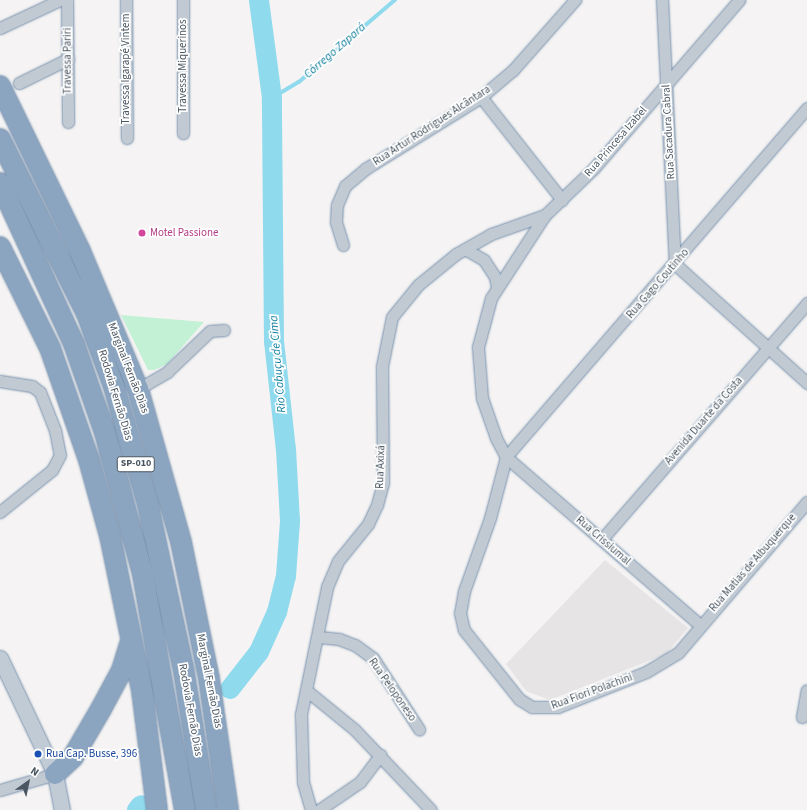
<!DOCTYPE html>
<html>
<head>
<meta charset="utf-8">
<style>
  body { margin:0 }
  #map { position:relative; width:807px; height:810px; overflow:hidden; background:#f5f3f3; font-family:"Source Sans 3",sans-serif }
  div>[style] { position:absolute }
  .education>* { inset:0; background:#e6e4e5 }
  .green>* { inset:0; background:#c3f1d5 }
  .stream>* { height:3.5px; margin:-1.75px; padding:0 1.75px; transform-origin:1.75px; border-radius:1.75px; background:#90daee }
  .river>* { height:20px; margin:-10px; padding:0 10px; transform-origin:10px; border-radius:10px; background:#90daee }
  .roads { filter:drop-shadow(0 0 1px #7690ad) drop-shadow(0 0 1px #7690ad) }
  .street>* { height:11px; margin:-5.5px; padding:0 5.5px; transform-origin:5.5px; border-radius:5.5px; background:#c1cad2 }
  .secondary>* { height:15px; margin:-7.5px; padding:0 7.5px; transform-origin:7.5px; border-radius:7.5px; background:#c1cbd6 }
  .highway>* { height:20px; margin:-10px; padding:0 10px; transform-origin:10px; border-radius:10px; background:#8ba5c1 }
  .dots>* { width:11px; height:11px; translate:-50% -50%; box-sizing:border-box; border:2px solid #fff; border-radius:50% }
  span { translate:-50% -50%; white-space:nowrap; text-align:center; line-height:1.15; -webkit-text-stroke:3.5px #fff; paint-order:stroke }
  .shield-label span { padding:1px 3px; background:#fff; border:1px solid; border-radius:3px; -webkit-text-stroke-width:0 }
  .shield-label { font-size:10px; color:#4a5661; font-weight:700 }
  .street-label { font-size:11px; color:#4a5661 }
  .hotel-label { font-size:11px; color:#b23c85 }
  .left { translate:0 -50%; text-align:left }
  .transit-label { font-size:11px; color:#164399 }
  .water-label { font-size:12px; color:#0c7c9b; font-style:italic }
  .north { position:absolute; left:8px; top:762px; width:40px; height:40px; -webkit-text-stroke:3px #fff; paint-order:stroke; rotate:33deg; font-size:11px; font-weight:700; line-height:16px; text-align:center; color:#4a5661 }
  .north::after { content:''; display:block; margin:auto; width:14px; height:18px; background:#4a5661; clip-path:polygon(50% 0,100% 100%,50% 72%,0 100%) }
</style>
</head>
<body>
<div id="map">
  <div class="education">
    <div style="clip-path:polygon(605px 560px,688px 628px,666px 654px,550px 700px,526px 691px,506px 664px)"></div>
  </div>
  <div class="green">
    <div style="clip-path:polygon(121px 315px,204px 322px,167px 364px,154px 370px,148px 370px)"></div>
  </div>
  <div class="stream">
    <div style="left:272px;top:98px;width:31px;rotate:-31deg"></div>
    <div style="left:299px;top:82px;width:126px;rotate:-40.5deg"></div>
  </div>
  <div class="river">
    <div style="left:230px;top:689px;width:47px;rotate:-51.9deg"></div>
    <div style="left:259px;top:652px;width:44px;rotate:-65.8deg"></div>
    <div style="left:277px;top:612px;width:37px;rotate:-76deg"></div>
    <div style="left:286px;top:576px;width:55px;rotate:-85.8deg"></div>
    <div style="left:290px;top:521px;width:71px;rotate:-93.2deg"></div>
    <div style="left:286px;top:450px;width:109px;rotate:-96.3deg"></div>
    <div style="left:274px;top:342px;width:244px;rotate:-90.5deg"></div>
    <div style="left:272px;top:98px;width:99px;rotate:-97.6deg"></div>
    <div style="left:137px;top:810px;width:6px;rotate:-51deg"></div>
  </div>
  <div class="roads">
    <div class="street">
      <div style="left:67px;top:0;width:122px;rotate:89.5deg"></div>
      <div style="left:126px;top:0;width:138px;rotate:89.6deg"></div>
      <div style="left:183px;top:0;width:133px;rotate:90deg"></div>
      <div style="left:662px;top:0;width:264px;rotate:87.2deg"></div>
      <div style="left:675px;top:264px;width:178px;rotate:42deg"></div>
      <div style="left:0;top:28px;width:66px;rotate:-25deg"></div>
      <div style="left:19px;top:83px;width:55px;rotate:-26.1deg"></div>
      <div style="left:481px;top:97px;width:131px;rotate:51.8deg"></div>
      <div style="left:807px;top:108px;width:461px;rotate:130.8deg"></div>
      <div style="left:506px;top:457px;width:63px;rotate:104.7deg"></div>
      <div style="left:490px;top:518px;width:77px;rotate:109.6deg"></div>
      <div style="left:464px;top:591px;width:22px;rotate:100deg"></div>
      <div style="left:460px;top:613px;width:17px;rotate:77deg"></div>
      <div style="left:464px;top:630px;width:88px;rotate:51.4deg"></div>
      <div style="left:519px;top:699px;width:15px;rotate:32deg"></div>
      <div style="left:532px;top:707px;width:26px"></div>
      <div style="left:558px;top:707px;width:95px;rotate:-21.7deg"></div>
      <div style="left:646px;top:672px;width:37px;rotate:-31deg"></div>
      <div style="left:678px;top:653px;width:199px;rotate:-49.5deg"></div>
      <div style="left:343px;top:245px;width:24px;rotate:-107deg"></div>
      <div style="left:336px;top:222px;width:17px;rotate:-87deg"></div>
      <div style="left:337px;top:205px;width:21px;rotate:-67deg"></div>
      <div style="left:345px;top:186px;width:26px;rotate:-40deg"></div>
      <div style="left:365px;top:169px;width:137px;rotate:-31.8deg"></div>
      <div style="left:481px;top:97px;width:42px;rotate:-40.2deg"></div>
      <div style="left:513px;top:70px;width:94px;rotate:-48.5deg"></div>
      <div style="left:465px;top:249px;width:22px;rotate:30deg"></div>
      <div style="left:484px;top:260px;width:20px;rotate:57deg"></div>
      <div style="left:495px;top:277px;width:10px;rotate:79deg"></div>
      <div style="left:0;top:381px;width:32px;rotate:9deg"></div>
      <div style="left:32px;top:386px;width:10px;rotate:37deg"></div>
      <div style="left:40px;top:392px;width:41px;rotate:68.5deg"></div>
      <div style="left:55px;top:430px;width:25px;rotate:79deg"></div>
      <div style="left:60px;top:455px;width:17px;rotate:118deg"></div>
      <div style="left:52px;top:470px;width:67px;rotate:141.1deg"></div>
      <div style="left:138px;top:389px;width:34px;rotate:-30deg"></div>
      <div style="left:167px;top:372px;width:59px;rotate:-43.6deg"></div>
      <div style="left:210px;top:331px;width:14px;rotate:-4deg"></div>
      <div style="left:602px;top:539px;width:313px;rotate:-49deg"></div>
      <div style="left:700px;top:625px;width:257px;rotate:-139.1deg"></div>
      <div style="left:506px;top:457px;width:21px;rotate:-118deg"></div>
      <div style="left:496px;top:438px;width:42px;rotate:-109.3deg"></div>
      <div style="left:482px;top:398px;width:51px;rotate:-94.5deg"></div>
      <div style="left:478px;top:347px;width:51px;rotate:-75.1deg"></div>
      <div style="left:491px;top:298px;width:99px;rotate:-57deg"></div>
      <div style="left:545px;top:215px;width:68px;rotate:-43.8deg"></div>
      <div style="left:594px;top:168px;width:222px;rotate:-49.2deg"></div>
      <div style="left:319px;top:637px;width:20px;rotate:6deg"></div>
      <div style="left:339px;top:639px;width:17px;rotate:21deg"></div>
      <div style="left:355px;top:645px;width:22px;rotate:36deg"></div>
      <div style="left:373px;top:658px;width:85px;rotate:57.1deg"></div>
      <div style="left:306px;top:690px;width:63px;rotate:39.2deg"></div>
      <div style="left:355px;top:730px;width:110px;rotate:46.5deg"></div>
      <div style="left:802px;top:717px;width:27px;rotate:-80deg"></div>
      <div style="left:0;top:790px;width:57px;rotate:-16.2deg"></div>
      <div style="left:311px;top:810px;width:29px;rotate:-106deg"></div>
      <div style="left:303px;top:782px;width:68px;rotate:-91.7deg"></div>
      <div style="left:301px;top:714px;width:130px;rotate:-78.4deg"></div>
      <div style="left:327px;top:587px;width:28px;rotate:-67deg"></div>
      <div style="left:338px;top:561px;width:48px;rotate:-51deg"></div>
      <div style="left:368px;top:524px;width:21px;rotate:-65deg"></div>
      <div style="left:377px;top:505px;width:23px;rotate:-75deg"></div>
      <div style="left:383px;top:483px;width:117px;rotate:-90.5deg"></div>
      <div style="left:382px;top:366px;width:50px;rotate:-78.5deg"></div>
      <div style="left:392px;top:317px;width:41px;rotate:-50.9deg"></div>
      <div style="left:418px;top:285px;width:49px;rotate:-39.2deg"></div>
      <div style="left:456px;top:254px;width:40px;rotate:-29.7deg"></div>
      <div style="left:491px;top:234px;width:57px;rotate:-19.4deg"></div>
      <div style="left:319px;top:810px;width:50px;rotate:-34.3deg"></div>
      <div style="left:360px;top:782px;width:34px;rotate:-53deg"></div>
    </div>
    <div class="secondary">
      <div style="left:0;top:658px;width:128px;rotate:64.6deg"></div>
      <div style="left:55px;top:774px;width:37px;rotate:79deg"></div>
    </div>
    <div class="highway">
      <div style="left:0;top:86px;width:183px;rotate:64.1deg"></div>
      <div style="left:80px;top:251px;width:150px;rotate:67.2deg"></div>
      <div style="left:138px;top:389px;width:159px;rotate:74.3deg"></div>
      <div style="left:181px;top:542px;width:140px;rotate:78.4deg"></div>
      <div style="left:209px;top:679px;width:132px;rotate:81.7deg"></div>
      <div style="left:0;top:139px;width:195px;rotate:63.6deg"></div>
      <div style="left:87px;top:314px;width:78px;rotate:69.7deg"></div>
      <div style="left:114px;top:387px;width:123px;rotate:73.9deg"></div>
      <div style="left:148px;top:505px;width:171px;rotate:77.8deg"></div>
      <div style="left:184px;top:672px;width:140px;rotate:80.9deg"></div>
      <div style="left:0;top:183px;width:177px;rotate:65.3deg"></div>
      <div style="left:74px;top:344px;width:94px;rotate:70.8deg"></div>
      <div style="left:105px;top:433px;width:147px;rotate:75deg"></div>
      <div style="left:143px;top:575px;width:239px;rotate:79.9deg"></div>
      <div style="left:0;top:247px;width:113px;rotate:63.7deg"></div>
      <div style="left:50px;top:348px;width:119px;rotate:70.8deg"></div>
      <div style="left:89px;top:460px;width:79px;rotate:74.6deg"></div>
      <div style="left:110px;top:536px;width:158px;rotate:78.3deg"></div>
      <div style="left:142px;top:691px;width:120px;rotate:82.8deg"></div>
      <div style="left:55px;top:774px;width:25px;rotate:-43deg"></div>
      <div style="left:73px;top:757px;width:56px;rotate:-59.7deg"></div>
      <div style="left:101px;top:709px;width:44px;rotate:-61.7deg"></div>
      <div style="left:122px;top:670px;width:30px;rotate:-73deg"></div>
    </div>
  </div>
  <div class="dots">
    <div style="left:142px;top:233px;background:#d1479c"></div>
    <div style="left:38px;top:754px;background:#1a4fb4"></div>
  </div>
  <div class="shield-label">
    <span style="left:136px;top:464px">SP-010</span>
  </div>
  <div class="street-label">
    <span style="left:68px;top:61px;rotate:-90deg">Travessa Pariri</span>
    <span style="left:183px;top:66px;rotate:-90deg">Travessa Miquerinos</span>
    <span style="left:126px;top:69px;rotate:-90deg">Travessa Igarapé Vintem</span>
    <span style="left:432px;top:126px;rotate:-33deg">Rua Artur Rodrigues Alcântara</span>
    <span style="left:669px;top:132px;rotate:-93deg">Rua Sacadura Cabral</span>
    <span style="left:616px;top:142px;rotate:-49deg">Rua Princesa Izabel</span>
    <span style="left:658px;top:284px;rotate:-49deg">Rua Gago Coutinho</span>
    <span style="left:128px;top:368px;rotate:69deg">Marginal Fernão Dias</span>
    <span style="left:115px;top:395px;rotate:73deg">Rodovia Fernão Dias</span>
    <span style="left:704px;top:421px;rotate:-49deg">Avenida Duarte da Costa</span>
    <span style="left:381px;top:467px;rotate:-88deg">Rua Axixá</span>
    <span style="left:603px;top:541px;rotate:41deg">Rua Crissiumal</span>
    <span style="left:753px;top:563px;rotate:-49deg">Rua Matias de Albuquerque</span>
    <span style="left:209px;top:681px;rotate:79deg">Marginal Fernão Dias</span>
    <span style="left:392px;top:690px;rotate:55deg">Rua Peloponeso</span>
    <span style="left:592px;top:692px;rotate:-20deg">Rua Fiori Polachini</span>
    <span style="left:190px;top:710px;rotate:80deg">Rodovia Fernão Dias</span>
  </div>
  <div class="hotel-label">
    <span class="left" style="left:150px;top:233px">Motel Passione</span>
  </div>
  <div class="transit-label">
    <span class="left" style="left:46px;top:754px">Rua Cap. Busse, 396</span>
  </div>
  <div class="water-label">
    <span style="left:335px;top:51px;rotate:-41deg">Córrego Zapará</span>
    <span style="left:278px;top:364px;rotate:-95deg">Rio Cabuçu de Cima</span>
  </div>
  <div class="north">N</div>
</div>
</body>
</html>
